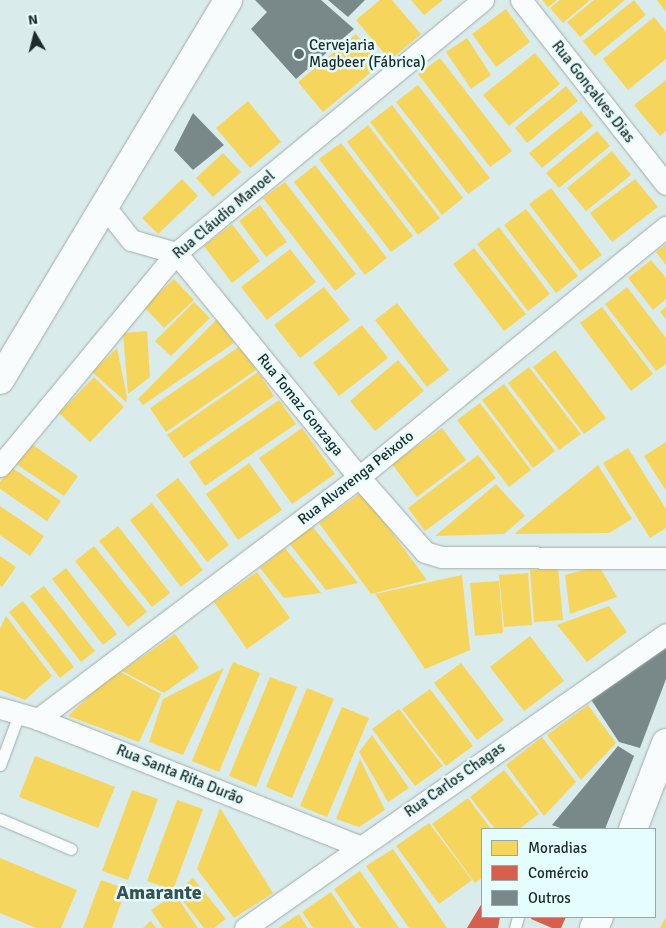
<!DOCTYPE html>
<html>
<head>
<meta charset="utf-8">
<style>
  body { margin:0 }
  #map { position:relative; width:666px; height:928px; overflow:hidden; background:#daebeb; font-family:Signika,sans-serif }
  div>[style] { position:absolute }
  .homes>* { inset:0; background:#f6d55c }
  .shops>* { inset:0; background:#d6604d }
  .building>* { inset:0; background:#798989 }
  .roads { filter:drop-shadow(0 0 1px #9facac) drop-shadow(0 0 1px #9facac) }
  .lane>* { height:11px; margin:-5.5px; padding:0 5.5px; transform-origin:5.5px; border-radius:5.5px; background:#f9fcfc }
  .street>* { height:21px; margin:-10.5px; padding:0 10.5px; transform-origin:10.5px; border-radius:10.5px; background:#f9fcfc }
  .secondary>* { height:28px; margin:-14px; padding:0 14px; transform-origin:14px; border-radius:14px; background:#f9fcfc }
  .dots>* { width:14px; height:14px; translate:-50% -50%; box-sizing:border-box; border:2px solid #e5fefd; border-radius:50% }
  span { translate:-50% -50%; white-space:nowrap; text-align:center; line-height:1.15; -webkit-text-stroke:5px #e5fefd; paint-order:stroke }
  .poi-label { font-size:15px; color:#1f2a2a }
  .left { translate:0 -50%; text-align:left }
  .street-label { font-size:15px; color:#1f2a2a }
  .district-label { font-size:20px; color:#375252; font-weight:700 }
  .legend { position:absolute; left:481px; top:828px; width:175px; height:90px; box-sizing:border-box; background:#e5fefd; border:1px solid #96a9a9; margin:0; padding:6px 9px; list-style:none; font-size:15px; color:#1f2a2a }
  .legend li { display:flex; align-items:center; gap:10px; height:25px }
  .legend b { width:25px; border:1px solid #96a9a9 }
  .north { position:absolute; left:10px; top:10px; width:50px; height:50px; -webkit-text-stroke:4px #e5fefd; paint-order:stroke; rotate:352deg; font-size:14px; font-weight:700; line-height:20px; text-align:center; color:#1f2a2a }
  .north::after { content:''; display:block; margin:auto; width:18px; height:22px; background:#1f2a2a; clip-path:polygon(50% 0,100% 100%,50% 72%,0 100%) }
</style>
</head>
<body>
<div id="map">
  <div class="homes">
    <div style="clip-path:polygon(380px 0,392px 0,421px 34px,390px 60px,356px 20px)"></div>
    <div style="clip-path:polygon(411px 0,443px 0,424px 15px)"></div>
    <div style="clip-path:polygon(542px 0,557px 0,548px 7px)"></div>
    <div style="clip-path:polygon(560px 0,590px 0,563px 23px,550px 8px)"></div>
    <div style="clip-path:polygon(594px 0,625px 0,580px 37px,567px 22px)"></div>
    <div style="clip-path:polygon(634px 0,646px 15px,595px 56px,583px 41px)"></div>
    <div style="clip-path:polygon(657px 0,666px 0,666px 12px)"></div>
    <div style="clip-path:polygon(506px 9px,530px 42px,496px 67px,472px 34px)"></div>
    <div style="clip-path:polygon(654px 17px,666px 32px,666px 59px,628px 90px,603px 59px)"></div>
    <div style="clip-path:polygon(356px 34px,381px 64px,323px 112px,298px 82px)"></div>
    <div style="clip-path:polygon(467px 38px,491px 75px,471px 89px,446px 52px)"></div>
    <div style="clip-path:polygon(535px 53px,560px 84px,509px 126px,483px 95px)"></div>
    <div style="clip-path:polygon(440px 58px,512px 151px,490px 167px,418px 74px)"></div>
    <div style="clip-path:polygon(666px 80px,666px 131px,660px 136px,634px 105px)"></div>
    <div style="clip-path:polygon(418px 85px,490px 178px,468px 194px,396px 102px)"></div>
    <div style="clip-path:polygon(566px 86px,578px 101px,527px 143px,515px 128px)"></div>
    <div style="clip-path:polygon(248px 101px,281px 142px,250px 168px,216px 128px)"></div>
    <div style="clip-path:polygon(392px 105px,463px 198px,442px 215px,370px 122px)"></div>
    <div style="clip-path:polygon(581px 111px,593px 126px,542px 168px,529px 153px)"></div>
    <div style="clip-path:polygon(368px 125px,440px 218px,418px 235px,347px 142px)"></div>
    <div style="clip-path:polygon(597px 131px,610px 146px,559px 188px,546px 173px)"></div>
    <div style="clip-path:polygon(341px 143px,413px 236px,391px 252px,319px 159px)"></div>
    <div style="clip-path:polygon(612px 151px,631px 175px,586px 211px,567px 188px)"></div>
    <div style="clip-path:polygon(223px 153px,241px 172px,213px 197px,196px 178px)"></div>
    <div style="clip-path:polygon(315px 165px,387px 258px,365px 275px,294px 182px)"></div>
    <div style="clip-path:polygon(182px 179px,198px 196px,158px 234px,142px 218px)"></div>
    <div style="clip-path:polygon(635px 179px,658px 207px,612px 242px,590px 213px)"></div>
    <div style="clip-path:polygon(285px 182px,356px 274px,335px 291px,263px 198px)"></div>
    <div style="clip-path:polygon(551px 188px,602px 255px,580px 271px,529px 204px)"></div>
    <div style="clip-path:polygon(260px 205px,287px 242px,266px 257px,239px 221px)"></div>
    <div style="clip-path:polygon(526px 209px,578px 276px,556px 293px,504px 225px)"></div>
    <div style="clip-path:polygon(232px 224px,260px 261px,232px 283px,204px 246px)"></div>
    <div style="clip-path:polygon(499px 227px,550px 294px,528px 311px,477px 244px)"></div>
    <div style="clip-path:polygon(666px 244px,666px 265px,656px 252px)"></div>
    <div style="clip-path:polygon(474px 248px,526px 314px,504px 331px,453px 264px)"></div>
    <div style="clip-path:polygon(290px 249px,316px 282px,267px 320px,241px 287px)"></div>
    <div style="clip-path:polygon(651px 260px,666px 278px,666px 299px,653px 310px,628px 278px)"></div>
    <div style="clip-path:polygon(174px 279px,194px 300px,164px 328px,144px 307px)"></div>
    <div style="clip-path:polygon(324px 287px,350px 320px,300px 358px,274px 325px)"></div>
    <div style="clip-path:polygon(627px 287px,666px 338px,666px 364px,656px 371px,605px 304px)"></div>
    <div style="clip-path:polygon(194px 302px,210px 318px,171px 356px,155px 341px)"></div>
    <div style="clip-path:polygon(397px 303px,449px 370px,427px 387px,375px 320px)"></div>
    <div style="clip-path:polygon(602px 307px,653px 374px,631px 391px,580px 323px)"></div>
    <div style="clip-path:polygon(666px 307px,666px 319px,660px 312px)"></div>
    <div style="clip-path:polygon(217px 319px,234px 343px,143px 405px,138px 399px)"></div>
    <div style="clip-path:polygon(362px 325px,388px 358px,339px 396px,313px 363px)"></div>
    <div style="clip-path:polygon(147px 331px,150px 377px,128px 394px,123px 333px)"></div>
    <div style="clip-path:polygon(240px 346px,256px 370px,166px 432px,150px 408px)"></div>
    <div style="clip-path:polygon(117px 348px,127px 397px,126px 402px,92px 372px)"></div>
    <div style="clip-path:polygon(555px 350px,606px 418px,584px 434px,533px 367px)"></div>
    <div style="clip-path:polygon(398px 360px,424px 391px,375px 431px,350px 401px)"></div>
    <div style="clip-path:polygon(529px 367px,581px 434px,559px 450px,508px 383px)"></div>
    <div style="clip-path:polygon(258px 372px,274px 396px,184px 458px,167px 435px)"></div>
    <div style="clip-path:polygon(94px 377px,124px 407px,90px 442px,59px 413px)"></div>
    <div style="clip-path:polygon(504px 384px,555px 451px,533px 468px,482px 400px)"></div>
    <div style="clip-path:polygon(279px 400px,296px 424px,205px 486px,189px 462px)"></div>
    <div style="clip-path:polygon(480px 403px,531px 470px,509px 487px,457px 420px)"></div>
    <div style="clip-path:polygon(302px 428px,335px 474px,292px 504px,259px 458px)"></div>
    <div style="clip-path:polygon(442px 428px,466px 460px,417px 497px,392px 464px)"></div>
    <div style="clip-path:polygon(27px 441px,78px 476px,64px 496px,13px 462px)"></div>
    <div style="clip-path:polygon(666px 442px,666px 491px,644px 456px)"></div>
    <div style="clip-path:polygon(628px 448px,666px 509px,666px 528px,650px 538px,603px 463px)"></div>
    <div style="clip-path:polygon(478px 455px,496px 478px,425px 531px,408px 508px)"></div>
    <div style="clip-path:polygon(249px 463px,282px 510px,238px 540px,206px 494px)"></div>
    <div style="clip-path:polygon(598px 465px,632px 519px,609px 533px,514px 534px)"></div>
    <div style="clip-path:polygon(11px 467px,61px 501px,47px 521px,0 489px,0 482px)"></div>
    <div style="clip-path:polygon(178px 478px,229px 545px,207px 562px,156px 495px)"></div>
    <div style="clip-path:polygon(496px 484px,525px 516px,504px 534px,435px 536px)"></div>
    <div style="clip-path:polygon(362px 492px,427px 580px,371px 594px,319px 523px)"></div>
    <div style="clip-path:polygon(152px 503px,203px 570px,181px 587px,130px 520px)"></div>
    <div style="clip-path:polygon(0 506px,44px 536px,30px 556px,0 535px)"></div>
    <div style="clip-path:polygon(118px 526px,170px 593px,152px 607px,99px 541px)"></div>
    <div style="clip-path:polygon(312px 526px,358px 583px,326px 590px,289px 543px)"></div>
    <div style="clip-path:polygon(94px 546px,147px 612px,128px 627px,75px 561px)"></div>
    <div style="clip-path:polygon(285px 548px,321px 593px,284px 598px,260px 568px)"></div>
    <div style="clip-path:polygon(0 556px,16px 567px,2px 587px,0 586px)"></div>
    <div style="clip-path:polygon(599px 566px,617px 597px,570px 614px,565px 575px)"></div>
    <div style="clip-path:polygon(66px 568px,117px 634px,103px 645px,52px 579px)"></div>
    <div style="clip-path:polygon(558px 568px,563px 620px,534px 622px,530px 570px)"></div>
    <div style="clip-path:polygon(257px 572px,290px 618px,247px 649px,214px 602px)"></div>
    <div style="clip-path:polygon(528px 573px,532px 625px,504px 627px,499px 575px)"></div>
    <div style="clip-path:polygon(462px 575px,470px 650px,425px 669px,375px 594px)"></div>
    <div style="clip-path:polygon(499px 581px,503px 633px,475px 636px,470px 583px)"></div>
    <div style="clip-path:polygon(44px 586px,95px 651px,81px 662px,30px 596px)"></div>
    <div style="clip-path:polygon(23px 601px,74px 667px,60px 678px,9px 612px)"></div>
    <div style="clip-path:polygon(609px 606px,627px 632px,587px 662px,557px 625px)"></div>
    <div style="clip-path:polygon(6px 616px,52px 676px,25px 700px,0 690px,0 629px)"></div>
    <div style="clip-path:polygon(175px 634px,199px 668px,164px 693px,122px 671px)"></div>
    <div style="clip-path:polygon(530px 636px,564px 681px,524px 711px,490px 667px)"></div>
    <div style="clip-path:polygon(233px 662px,260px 673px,219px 772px,192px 761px)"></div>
    <div style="clip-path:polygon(461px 663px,504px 720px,477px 740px,434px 683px)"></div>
    <div style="clip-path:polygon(224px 668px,183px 755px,149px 742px,163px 699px)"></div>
    <div style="clip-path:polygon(117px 670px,161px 694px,139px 742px,68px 716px)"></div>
    <div style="clip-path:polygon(270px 677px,297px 687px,256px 787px,229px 776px)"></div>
    <div style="clip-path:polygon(307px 688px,334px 699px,292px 798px,266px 787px)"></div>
    <div style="clip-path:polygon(430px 689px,473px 746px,446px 766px,402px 709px)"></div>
    <div style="clip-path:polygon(588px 705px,616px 743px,581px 780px,547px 735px)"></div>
    <div style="clip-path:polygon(342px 707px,369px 718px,327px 817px,300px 806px)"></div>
    <div style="clip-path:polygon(399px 709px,443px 766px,415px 786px,372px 729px)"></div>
    <div style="clip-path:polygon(372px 735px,409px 788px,388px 802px,359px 752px)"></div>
    <div style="clip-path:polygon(542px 737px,576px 782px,544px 816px,506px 765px)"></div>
    <div style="clip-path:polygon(35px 756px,115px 787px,98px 828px,19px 797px)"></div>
    <div style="clip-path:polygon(360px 759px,385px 810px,359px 827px,336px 819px)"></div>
    <div style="clip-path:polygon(504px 770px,539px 814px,519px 829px,495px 829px,470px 797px)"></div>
    <div style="clip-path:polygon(132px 790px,158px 799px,128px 880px,102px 871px)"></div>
    <div style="clip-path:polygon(468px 798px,491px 829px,482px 829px,482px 878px,475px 883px,432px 824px)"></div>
    <div style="clip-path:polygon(177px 800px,203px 809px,173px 890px,147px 881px)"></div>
    <div style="clip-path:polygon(220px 808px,273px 893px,234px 918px,197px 869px)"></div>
    <div style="clip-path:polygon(429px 823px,472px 880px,439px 904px,396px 846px)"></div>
    <div style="clip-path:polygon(393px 849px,447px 928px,409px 928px,366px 866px)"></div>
    <div style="clip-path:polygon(0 858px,77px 890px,61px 928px,36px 928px,0 913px)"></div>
    <div style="clip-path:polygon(360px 871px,399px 928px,361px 928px,334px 889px)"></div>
    <div style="clip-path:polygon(193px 878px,226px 919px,214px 928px,204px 928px,176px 892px)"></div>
    <div style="clip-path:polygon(101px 880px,126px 889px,112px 928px,83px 928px)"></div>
    <div style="clip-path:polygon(331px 892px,355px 928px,313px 928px,302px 912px)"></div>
    <div style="clip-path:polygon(175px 894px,198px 928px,163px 928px,151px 910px)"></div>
    <div style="clip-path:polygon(299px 914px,308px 928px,278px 928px)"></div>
    <div style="clip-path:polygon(666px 917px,666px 928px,660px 928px)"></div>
    <div style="clip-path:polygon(151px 921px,156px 928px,143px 928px)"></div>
  </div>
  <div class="shops">
    <div style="clip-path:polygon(482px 903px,482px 917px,500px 917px,498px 928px,467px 928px)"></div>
    <div style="clip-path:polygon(532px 917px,566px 917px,561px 928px,552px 928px,531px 919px)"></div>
  </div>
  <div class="building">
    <div style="clip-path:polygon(255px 0,321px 0,354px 29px,296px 79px,251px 29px,267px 12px)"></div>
    <div style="clip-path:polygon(328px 0,365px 0,348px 17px)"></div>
    <div style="clip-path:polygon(193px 113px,224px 145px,193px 170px,174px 150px)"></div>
    <div style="clip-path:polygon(666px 645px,666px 679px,640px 748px,619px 742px,590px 698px)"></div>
    <div style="clip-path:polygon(618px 746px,634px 756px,605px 829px,563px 829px,552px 825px)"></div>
  </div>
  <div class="roads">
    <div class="lane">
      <div style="left:0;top:765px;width:54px;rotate:-69.6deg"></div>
      <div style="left:0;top:819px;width:77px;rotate:22.9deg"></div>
      <div style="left:515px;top:928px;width:11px;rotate:-75deg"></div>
    </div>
    <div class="street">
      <div style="left:521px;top:0;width:234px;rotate:51.8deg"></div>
      <div style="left:105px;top:207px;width:42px;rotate:51.8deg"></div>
      <div style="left:131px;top:240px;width:47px;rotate:16.1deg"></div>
      <div style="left:176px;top:253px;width:289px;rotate:50.8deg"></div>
      <div style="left:359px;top:477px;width:100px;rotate:48.7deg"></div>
      <div style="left:425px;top:552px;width:17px;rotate:17deg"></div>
      <div style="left:441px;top:557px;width:225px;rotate:0.3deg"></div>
      <div style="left:0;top:466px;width:276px;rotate:-50.4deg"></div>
      <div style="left:176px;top:253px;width:398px;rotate:-39.5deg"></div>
      <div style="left:0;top:708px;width:40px;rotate:16deg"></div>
      <div style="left:38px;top:719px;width:345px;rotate:21.6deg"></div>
      <div style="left:38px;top:719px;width:402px;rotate:-37deg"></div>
      <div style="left:359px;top:477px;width:396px;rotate:-39.2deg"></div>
      <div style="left:245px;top:928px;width:513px;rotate:-34.93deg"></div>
    </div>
    <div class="secondary">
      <div style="left:0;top:380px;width:443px;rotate:-59deg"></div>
      <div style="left:633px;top:829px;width:92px;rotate:-69deg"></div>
      <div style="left:594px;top:928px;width:12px;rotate:-66deg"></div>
    </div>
  </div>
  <div class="dots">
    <div style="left:299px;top:54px;background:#606e6e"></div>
  </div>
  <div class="poi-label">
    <span class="left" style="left:309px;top:54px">Cervejaria<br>Magbeer (Fábrica)</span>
  </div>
  <div class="street-label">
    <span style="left:593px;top:92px;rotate:52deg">Rua Gonçalves Dias</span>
    <span style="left:224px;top:215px;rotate:-40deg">Rua Cláudio Manoel</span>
    <span style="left:300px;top:405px;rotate:51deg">Rua Tomaz Gonzaga</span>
    <span style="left:356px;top:478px;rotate:-38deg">Rua Alvarenga Peixoto</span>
    <span style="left:180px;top:775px;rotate:22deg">Rua Santa Rita Durão</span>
    <span style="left:455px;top:780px;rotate:-35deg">Rua Carlos Chagas</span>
  </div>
  <div class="district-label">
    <span style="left:159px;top:892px">Amarante</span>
  </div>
  <ul class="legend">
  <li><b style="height:14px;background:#f6d55c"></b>Moradias</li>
  <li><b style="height:14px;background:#d6604d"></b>Comércio</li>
  <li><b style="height:14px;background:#798989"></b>Outros</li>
  </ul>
  <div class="north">N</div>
</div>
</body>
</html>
